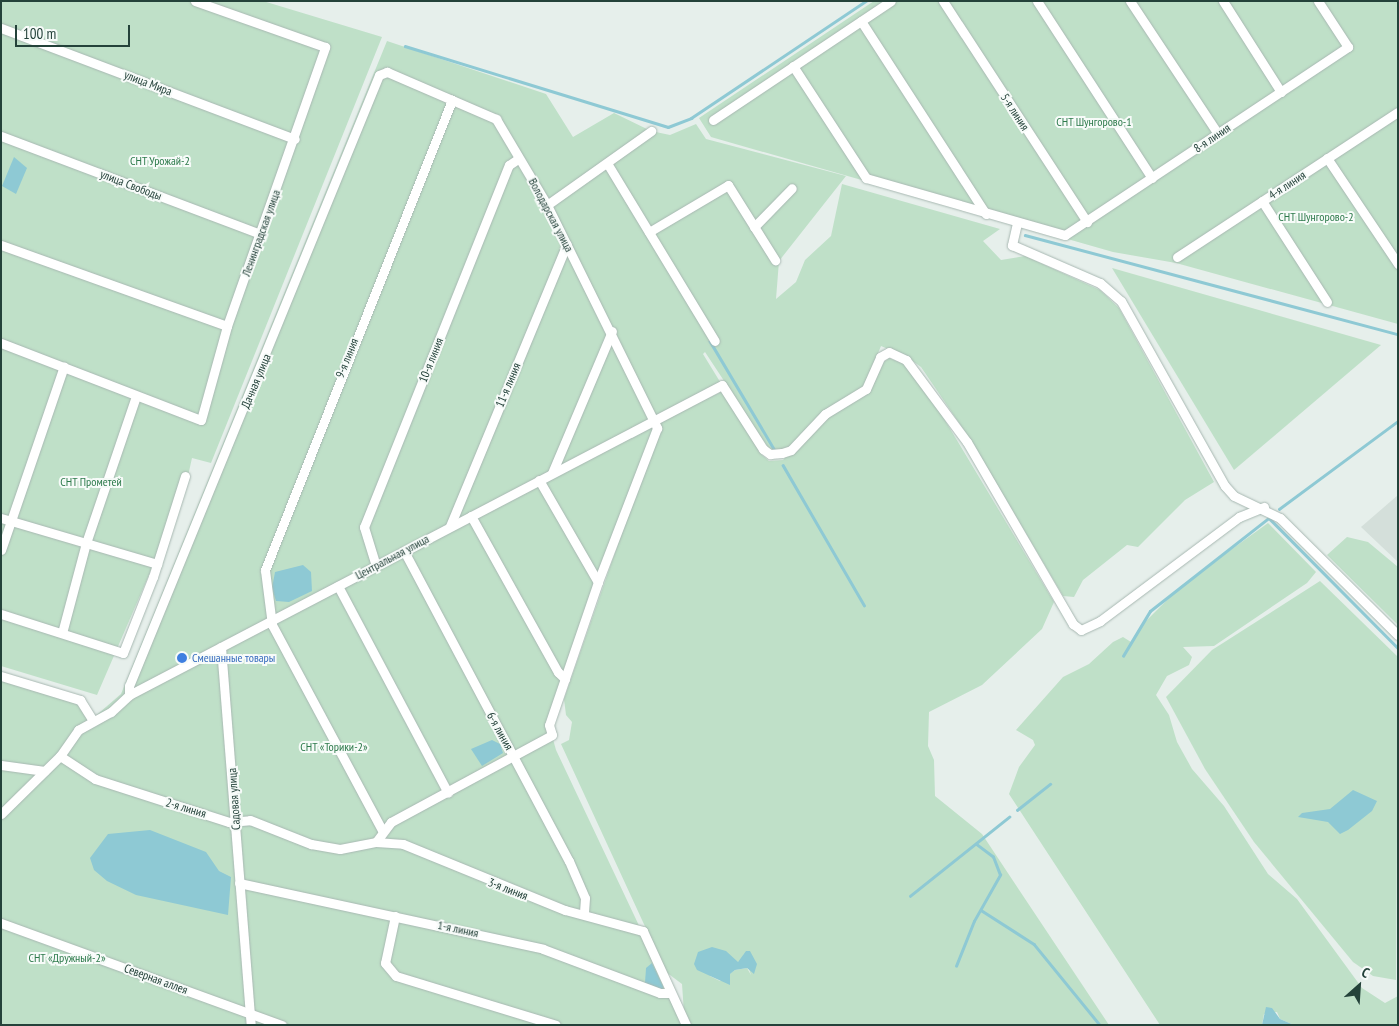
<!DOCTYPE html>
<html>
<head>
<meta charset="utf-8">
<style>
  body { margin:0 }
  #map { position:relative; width:1399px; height:1026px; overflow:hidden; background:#e6efeb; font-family:"PT Sans Narrow",sans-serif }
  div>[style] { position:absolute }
  .built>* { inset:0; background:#d4dfda }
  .green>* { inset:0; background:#bfe0c8 }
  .water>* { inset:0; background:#8ec9d4 }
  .stream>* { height:2.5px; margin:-1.25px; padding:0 1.25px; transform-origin:1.25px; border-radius:1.25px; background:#8ec9d4 }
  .roads { filter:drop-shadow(0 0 1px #a8b8b2) drop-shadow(0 0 1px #a8b8b2) }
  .minor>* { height:9px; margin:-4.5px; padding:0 4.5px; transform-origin:4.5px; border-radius:4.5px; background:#fff }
  .dots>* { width:14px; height:14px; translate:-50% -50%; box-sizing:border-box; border:2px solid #f7fbf9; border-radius:50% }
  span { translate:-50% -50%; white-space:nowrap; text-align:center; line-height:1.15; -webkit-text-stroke:4px #f7fbf9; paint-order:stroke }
  .street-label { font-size:12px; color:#24423a }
  .park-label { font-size:12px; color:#2d7a4b }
  .shop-label { font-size:12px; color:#366cbe }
  .left { translate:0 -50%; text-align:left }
  .frame { position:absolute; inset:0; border:2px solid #24423a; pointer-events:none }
  .north { position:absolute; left:1334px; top:961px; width:50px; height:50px; -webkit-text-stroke:4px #f7fbf9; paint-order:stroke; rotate:26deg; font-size:14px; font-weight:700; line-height:20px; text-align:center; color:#24423a }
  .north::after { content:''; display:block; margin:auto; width:18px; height:22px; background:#24423a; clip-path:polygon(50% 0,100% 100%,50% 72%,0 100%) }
  .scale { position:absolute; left:15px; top:25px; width:115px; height:22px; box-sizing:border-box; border:2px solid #24423a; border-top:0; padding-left:6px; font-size:15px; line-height:18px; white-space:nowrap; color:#24423a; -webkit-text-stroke:4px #f7fbf9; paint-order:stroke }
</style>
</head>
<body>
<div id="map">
  <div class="built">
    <div style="clip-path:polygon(1398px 495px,1398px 562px,1361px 527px)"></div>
  </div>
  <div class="green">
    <div style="clip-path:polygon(1px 1px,263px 1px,382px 37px,211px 463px,192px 458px,184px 494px,97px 695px,1px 666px)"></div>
    <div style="clip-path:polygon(874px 1px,1398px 1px,1398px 324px,1176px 263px,1113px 252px,711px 137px,699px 118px)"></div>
    <div style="clip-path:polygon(387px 41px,546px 94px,573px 137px,614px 113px,651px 131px,670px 135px,696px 124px,706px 139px,846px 176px,779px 261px,776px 299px,796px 282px,805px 260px,831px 236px,842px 184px,1000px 229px,983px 241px,1001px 260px,1025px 256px,1100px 290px,1119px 308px,1214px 482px,1185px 500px,1138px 547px,1127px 545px,1083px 580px,1074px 597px,1063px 596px,972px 442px,921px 367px,907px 357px,881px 346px,864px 388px,811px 423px,789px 448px,771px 452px,705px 352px,703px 354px,722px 385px,656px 420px,549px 725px,556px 750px,686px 1025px,1px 1025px,1px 676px,80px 700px,92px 719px,121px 694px)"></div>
    <div style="clip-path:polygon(1112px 268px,1381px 345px,1234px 470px)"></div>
    <div style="clip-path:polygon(evenodd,889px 358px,904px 364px,940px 412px,1054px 602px,1042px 629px,982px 685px,929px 712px,928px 746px,934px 760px,935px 796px,982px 834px,1109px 1025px,692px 1025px,684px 1013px,682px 984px,666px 972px,561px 744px,569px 740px,572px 722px,566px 715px,564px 699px,661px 421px,723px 391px,761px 454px,769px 461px,783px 460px,813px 426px,869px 392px,884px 362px,889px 358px,744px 954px,751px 975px,747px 968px,735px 970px,720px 981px,710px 976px,742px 960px,744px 954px)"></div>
    <div style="clip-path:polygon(1268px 523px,1316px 572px,1307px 583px,1214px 646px,1183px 647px,1192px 657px,1189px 665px,1167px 676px,1156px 695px,1169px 715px,1177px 742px,1192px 769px,1224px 806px,1268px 874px,1297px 899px,1362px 988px,1385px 1003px,1398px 996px,1398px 1025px,1294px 1025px,1280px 1019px,1277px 1012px,1264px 1014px,1262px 1025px,1160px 1025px,1009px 794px,1019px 767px,1035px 745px,1033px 740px,1016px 730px,1063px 677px,1089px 664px,1113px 642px,1123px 637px,1131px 642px,1142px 625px,1181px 586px)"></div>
    <div style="clip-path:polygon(1347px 537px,1368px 542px,1398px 567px,1398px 625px,1327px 555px)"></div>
    <div style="clip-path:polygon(1320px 581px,1398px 657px,1396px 980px,1373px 976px,1353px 962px,1254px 842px,1205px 769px,1166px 697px,1212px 650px)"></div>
  </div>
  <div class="water">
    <div style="clip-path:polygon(14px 157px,27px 168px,16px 194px,2px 186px)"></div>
    <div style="clip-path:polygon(303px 565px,311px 572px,312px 591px,289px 602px,276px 601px,272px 588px,275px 572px)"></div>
    <div style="clip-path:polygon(492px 740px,500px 744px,503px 753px,482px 766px,471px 749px)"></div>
    <div style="clip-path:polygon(1353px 790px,1377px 801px,1372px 811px,1348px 830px,1340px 834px,1328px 822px,1298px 817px,1302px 813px,1330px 809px)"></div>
    <div style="clip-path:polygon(150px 830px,206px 852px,219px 871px,231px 877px,228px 915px,136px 895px,107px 881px,94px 870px,90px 858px,108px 834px)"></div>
    <div style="clip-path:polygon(712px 947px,726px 951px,738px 962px,746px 951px,750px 951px,757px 964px,754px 974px,747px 968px,735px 970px,730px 974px,730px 985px,697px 970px,694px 964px,698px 952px)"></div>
    <div style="clip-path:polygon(652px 963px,663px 986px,663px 990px,645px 983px,646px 968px)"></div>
    <div style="clip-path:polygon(1266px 1007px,1272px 1008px,1280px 1019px,1294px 1025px,1262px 1025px)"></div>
  </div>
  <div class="stream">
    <div style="left:405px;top:46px;width:275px;rotate:17.1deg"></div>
    <div style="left:668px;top:127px;width:25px;rotate:-21deg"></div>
    <div style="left:691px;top:118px;width:211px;rotate:-33.8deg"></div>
    <div style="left:1025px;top:235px;width:386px;rotate:14.9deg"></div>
    <div style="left:710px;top:341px;width:126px;rotate:59.3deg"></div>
    <div style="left:783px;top:465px;width:162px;rotate:59.9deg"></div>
    <div style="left:1279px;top:509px;width:148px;rotate:-36.5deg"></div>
    <div style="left:1269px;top:518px;width:183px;rotate:45.2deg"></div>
    <div style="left:1123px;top:656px;width:52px;rotate:-59deg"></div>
    <div style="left:1150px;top:611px;width:152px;rotate:-38.1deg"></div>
    <div style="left:1017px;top:810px;width:42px;rotate:-38.2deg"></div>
    <div style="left:910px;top:896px;width:127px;rotate:-38.6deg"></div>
    <div style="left:981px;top:910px;width:63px;rotate:32.7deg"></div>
    <div style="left:1034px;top:944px;width:104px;rotate:50.8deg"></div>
    <div style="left:956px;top:966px;width:48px;rotate:-68.2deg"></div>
    <div style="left:974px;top:921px;width:53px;rotate:-60.5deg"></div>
    <div style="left:1000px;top:875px;width:19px;rotate:-111deg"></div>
    <div style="left:993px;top:857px;width:21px;rotate:-143deg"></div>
  </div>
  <div class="roads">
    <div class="minor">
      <div style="left:943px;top:1px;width:264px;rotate:56.9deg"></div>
      <div style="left:1037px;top:1px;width:211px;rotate:57deg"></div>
      <div style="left:1130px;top:1px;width:159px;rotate:56.5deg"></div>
      <div style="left:1223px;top:1px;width:108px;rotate:57.5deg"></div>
      <div style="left:861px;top:21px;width:230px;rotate:57.1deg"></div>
      <div style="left:1px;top:28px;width:314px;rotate:20.7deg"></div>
      <div style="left:793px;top:66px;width:134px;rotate:56.9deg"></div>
      <div style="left:866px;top:178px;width:207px;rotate:16deg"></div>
      <div style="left:1065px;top:235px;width:340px;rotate:-33.6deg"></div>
      <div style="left:1348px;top:47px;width:55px;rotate:-123.1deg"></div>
      <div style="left:713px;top:120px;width:214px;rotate:-33.8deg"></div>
      <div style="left:1px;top:136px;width:277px;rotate:20.7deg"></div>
      <div style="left:1327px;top:158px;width:128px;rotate:56.2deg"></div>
      <div style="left:607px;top:163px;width:208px;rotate:58.8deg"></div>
      <div style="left:1262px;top:201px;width:120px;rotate:57.2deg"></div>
      <div style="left:547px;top:205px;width:128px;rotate:-35.4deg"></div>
      <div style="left:1017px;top:223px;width:23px;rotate:103deg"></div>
      <div style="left:1012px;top:245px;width:96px;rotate:23.4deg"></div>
      <div style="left:1100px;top:283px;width:28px;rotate:41deg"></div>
      <div style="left:1121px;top:301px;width:212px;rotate:60.7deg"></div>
      <div style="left:1225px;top:486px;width:13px;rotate:48deg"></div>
      <div style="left:1234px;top:496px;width:51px;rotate:25.6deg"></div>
      <div style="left:1280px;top:518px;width:166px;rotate:44.8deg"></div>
      <div style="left:754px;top:227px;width:54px;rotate:-45.7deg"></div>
      <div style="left:649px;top:232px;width:92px;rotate:-30.7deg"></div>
      <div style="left:728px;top:185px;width:89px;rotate:57.9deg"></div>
      <div style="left:1px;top:245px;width:240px;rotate:19.7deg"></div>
      <div style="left:1177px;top:257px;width:264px;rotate:-33.3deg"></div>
      <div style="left:1px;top:343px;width:214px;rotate:21.1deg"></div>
      <div style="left:201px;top:420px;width:98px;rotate:-74.5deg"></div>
      <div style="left:227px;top:326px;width:296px;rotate:-70.6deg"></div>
      <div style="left:325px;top:47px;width:138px;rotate:-160.5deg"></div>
      <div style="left:552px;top:473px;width:154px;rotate:-67.1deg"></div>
      <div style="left:539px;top:480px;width:118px;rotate:60deg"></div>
      <div style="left:471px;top:516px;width:179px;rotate:60.9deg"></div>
      <div style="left:558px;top:672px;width:10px;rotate:45deg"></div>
      <div style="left:1px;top:518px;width:163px;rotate:16.4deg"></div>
      <div style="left:450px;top:526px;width:305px;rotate:-67.5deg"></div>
      <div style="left:1px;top:550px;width:194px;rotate:-71.1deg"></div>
      <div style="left:404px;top:551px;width:351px;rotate:62deg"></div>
      <div style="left:569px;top:861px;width:40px;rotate:66.6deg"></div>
      <div style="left:585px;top:898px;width:16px;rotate:94deg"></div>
      <div style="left:376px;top:566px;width:41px;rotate:-107.1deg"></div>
      <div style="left:364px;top:527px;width:390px;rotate:-68.2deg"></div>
      <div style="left:509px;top:165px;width:11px;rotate:-34deg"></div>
      <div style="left:338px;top:586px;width:234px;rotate:62deg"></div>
      <div style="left:1px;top:614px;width:128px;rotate:17.7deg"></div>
      <div style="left:123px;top:653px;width:82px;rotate:-68.5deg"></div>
      <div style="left:153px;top:577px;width:106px;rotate:-72.4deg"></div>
      <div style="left:62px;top:633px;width:93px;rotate:-75.1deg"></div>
      <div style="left:86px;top:543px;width:155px;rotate:-71.2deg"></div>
      <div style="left:221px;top:647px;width:379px;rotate:85.5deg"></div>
      <div style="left:1px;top:676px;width:83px;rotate:16.9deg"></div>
      <div style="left:80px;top:700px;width:22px;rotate:58deg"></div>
      <div style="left:129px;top:695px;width:9px;rotate:-90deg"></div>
      <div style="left:129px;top:686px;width:660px;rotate:-67.75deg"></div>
      <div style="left:379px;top:75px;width:9px;rotate:-21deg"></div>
      <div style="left:387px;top:72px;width:119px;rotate:23.3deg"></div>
      <div style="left:496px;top:119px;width:100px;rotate:59.3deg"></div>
      <div style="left:547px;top:205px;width:249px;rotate:63.7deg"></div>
      <div style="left:657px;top:428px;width:165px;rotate:111deg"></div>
      <div style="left:598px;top:582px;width:151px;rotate:108.9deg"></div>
      <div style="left:549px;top:725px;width:10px;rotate:73deg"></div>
      <div style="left:552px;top:735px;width:183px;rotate:151.6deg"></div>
      <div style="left:391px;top:822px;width:25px;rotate:127deg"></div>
      <div style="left:60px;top:756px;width:42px;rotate:33.3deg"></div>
      <div style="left:95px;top:779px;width:141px;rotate:17.8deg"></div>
      <div style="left:229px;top:822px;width:21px;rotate:-5deg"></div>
      <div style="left:250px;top:820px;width:66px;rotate:21.5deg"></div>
      <div style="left:311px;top:844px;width:29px;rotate:10deg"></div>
      <div style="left:340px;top:849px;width:37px;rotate:-11deg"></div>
      <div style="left:376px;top:842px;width:27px;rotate:4deg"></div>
      <div style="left:403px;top:844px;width:175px;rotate:22.2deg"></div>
      <div style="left:565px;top:910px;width:81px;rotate:15.1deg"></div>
      <div style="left:643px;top:931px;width:103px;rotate:65.4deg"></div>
      <div style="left:1px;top:765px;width:44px;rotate:7.8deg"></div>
      <div style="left:1px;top:814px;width:83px;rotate:-44.5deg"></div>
      <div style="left:60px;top:756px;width:32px;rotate:-55deg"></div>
      <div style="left:78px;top:730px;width:38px;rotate:-29deg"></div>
      <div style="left:111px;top:712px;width:25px;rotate:-43deg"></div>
      <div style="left:129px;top:695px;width:669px;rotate:-27.6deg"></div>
      <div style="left:722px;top:385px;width:76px;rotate:57.4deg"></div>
      <div style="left:763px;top:449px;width:9px;rotate:36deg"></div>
      <div style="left:770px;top:454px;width:12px;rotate:-5deg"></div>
      <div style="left:782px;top:453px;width:9px;rotate:-18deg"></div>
      <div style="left:791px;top:450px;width:50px;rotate:-46.6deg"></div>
      <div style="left:825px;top:414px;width:48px;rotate:-31.4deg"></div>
      <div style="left:866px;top:389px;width:35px;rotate:-66deg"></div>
      <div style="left:880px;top:357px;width:10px;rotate:-29deg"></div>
      <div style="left:889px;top:352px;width:19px;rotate:25deg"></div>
      <div style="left:906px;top:360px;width:102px;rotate:53.4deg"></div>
      <div style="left:967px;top:442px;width:211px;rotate:59.8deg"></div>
      <div style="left:1073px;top:624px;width:10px;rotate:37deg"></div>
      <div style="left:1081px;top:630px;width:21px;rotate:-25deg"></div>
      <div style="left:1100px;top:621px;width:174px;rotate:-36.8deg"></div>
      <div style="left:1239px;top:517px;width:27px;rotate:-22deg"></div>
      <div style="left:382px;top:830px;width:233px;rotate:-118.2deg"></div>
      <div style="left:272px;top:625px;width:55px;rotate:-97.3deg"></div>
      <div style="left:265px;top:570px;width:506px;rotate:-68.3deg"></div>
      <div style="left:239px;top:883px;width:311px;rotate:12.2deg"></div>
      <div style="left:543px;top:949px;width:125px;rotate:20.6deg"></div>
      <div style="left:660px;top:993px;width:10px"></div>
      <div style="left:395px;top:916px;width:48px;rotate:102deg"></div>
      <div style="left:385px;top:963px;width:17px;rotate:50deg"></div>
      <div style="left:396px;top:976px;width:167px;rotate:17deg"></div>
      <div style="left:1px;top:923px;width:299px;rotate:20deg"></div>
    </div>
  </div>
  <div class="dots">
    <div style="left:182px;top:658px;background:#3f7fe0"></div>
  </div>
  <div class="street-label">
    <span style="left:148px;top:83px;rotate:21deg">улица Мира</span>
    <span style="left:1015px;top:112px;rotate:57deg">5-я линия</span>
    <span style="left:1212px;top:138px;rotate:-34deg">8-я линия</span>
    <span style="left:131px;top:185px;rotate:21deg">улица Свободы</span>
    <span style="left:1287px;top:185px;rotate:-33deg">4-я линия</span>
    <span style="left:551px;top:215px;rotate:62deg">Володарская улица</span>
    <span style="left:261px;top:233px;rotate:-70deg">Ленинградская улица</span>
    <span style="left:347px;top:358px;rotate:-68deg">9-я линия</span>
    <span style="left:431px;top:360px;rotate:-68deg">10-я линия</span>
    <span style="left:256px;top:381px;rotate:-67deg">Дачная улица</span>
    <span style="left:508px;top:385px;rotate:-67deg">11-я линия</span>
    <span style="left:392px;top:557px;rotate:-28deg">Центральная улица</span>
    <span style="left:500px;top:731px;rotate:61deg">6-я линия</span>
    <span style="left:234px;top:799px;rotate:-94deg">Садовая улица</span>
    <span style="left:186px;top:808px;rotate:17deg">2-я линия</span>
    <span style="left:508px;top:889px;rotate:21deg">3-я линия</span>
    <span style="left:458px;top:929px;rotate:12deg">1-я линия</span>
    <span style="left:156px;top:979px;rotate:20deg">Северная аллея</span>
  </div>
  <div class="park-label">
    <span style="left:1094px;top:122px">СНТ Шунгорово-1</span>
    <span style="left:160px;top:161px">СНТ Урожай-2</span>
    <span style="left:1316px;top:217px">СНТ Шунгорово-2</span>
    <span style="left:91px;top:482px">СНТ Прометей</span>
    <span style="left:334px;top:747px">СНТ «Торики-2»</span>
    <span style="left:67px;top:958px">СНТ «Дружный-2»</span>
  </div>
  <div class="shop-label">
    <span class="left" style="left:192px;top:658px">Смешанные товары</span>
  </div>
  <div class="frame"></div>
  <div class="north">С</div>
  <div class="scale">100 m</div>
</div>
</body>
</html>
